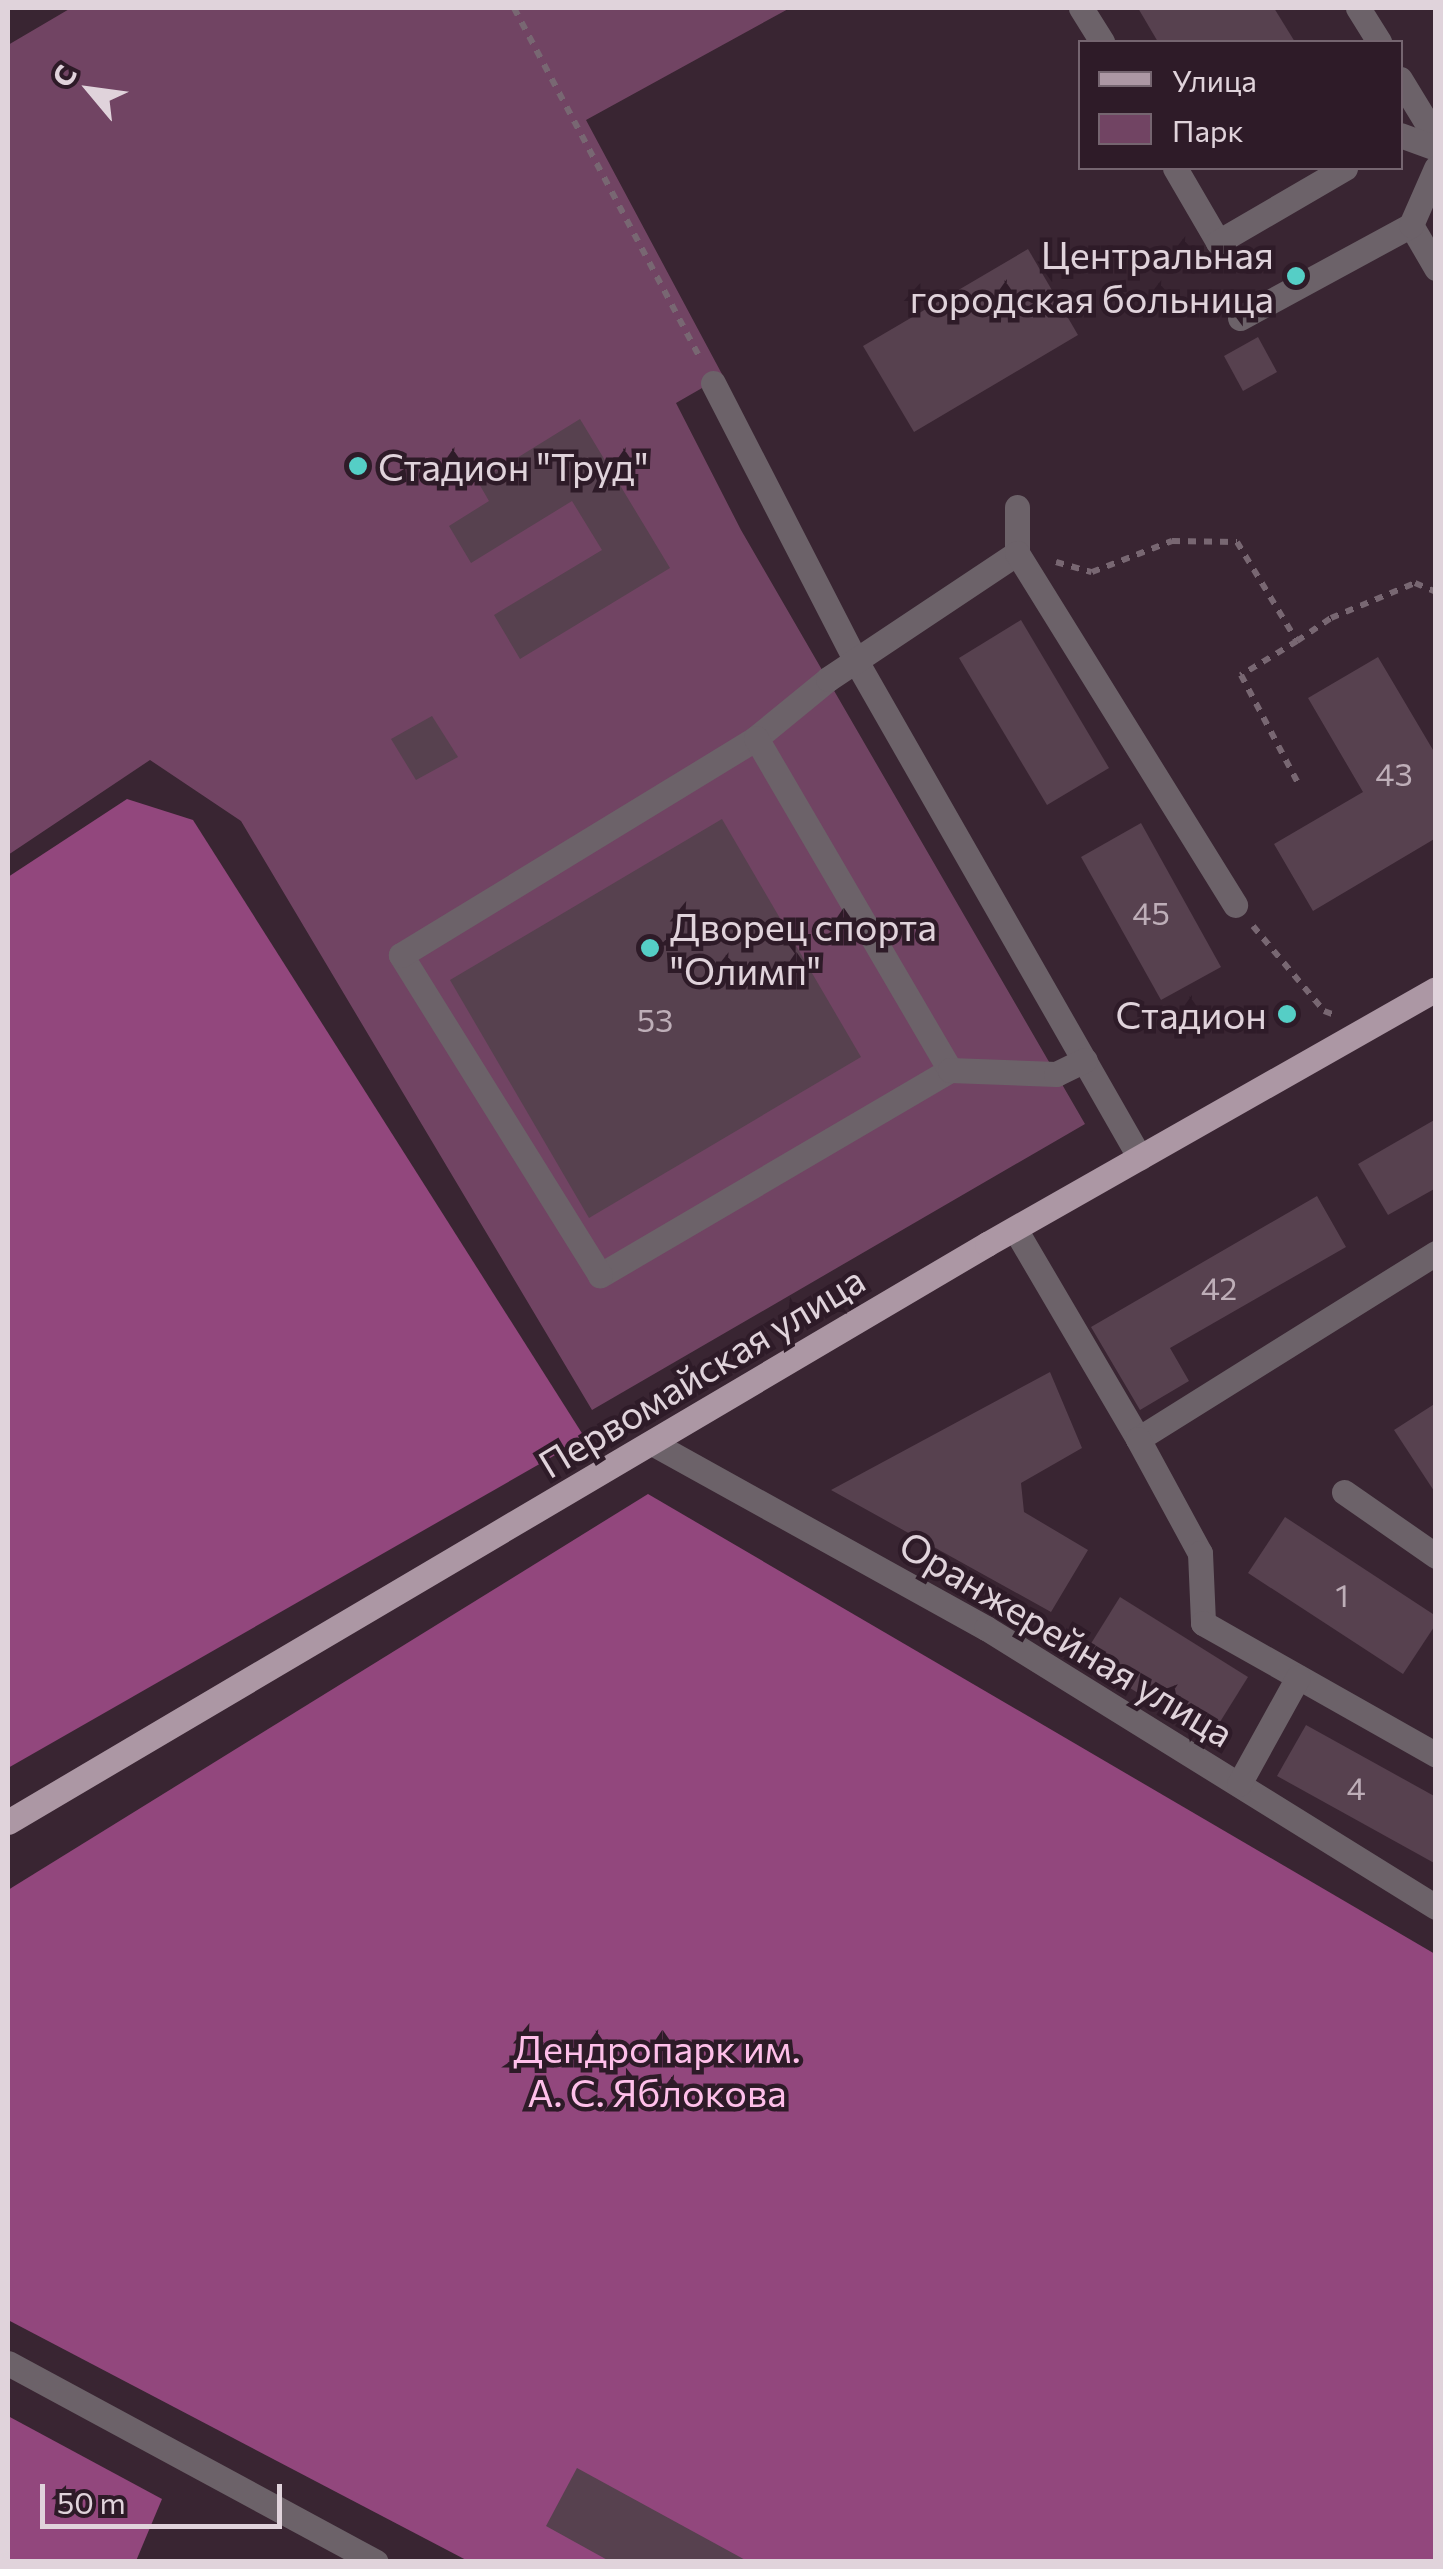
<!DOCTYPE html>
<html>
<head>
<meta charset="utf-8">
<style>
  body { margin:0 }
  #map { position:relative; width:1443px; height:2569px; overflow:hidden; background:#392532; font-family:Commissioner,sans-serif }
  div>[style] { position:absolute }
  .green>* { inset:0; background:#714463 }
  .forest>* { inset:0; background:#92477d }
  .building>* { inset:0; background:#57414f }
  .path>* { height:6px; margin-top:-3px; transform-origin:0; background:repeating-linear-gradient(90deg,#786772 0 8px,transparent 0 16px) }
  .minor>* { height:25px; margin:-12.5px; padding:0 12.5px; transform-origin:12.5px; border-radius:12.5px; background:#6c6269 }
  .major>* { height:25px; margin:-12.5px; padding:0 12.5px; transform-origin:12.5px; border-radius:12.5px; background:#ac97a4 }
  .dots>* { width:28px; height:28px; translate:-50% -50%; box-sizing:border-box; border:5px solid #2e1b28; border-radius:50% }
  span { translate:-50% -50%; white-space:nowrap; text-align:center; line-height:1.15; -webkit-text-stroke:9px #2e1b28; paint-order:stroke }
  .number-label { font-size:32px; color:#beaeb8 }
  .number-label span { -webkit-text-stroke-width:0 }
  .poi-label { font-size:38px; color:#e0d3db }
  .right { translate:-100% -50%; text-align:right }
  .left { translate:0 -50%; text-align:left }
  .street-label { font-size:38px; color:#e0d3db }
  .park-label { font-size:38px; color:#febfe9 }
  .frame { position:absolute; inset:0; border:10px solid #e0d3db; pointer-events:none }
  .legend { position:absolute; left:1078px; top:40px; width:325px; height:130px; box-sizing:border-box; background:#2e1b28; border:2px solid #756570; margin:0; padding:12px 18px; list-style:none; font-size:30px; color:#e0d3db }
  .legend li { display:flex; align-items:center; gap:20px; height:50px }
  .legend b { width:50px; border:2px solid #756570 }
  .north { position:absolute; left:40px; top:40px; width:100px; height:100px; -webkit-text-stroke:8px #2e1b28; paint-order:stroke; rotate:299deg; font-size:28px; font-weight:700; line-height:40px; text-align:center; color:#e0d3db }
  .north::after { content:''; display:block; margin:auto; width:35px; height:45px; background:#e0d3db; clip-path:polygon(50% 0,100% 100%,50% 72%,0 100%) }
  .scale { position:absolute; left:40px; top:2484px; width:242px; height:45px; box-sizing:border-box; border:5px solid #e0d3db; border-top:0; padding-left:12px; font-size:30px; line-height:35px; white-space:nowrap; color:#e0d3db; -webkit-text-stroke:8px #2e1b28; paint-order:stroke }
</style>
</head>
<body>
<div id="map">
  <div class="green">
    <div style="clip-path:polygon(71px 8px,790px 8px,586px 120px,723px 376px,676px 403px,741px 530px,1085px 1124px,592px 1410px,241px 821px,150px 760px,8px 855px,8px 45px)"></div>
  </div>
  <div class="forest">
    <div style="clip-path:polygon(127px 799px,193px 820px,585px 1438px,8px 1768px,8px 877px)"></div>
    <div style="clip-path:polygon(648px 1494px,1435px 1954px,1435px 2561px,468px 2561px,8px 2320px,8px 1890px)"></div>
    <div style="clip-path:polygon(8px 2416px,162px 2499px,136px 2561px,8px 2561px)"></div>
  </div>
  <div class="building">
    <div style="clip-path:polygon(1138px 8px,1274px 8px,1295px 42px,1158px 42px)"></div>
    <div style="clip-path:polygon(1028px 249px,1078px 335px,914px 432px,863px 346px)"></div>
    <div style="clip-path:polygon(1258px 337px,1277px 372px,1243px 391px,1224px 356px)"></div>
    <div style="clip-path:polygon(580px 419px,670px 568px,520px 659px,494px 615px,602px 550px,572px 501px,471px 563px,449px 526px,489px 501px,478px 482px)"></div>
    <div style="clip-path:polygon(1021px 620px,1109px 768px,1047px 805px,959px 658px)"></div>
    <div style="clip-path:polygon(1378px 657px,1436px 755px,1436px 838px,1313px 911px,1274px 844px,1363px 792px,1308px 698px)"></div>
    <div style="clip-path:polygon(432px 716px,458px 757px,416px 780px,391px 739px)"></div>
    <div style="clip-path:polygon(722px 819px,861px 1057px,589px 1218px,450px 980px)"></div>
    <div style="clip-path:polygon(1141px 823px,1221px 967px,1161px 1000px,1081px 857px)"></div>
    <div style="clip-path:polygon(1436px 1119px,1436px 1188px,1388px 1215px,1358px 1164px)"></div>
    <div style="clip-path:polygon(1317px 1196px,1346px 1247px,1170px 1348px,1189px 1381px,1140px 1410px,1091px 1327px)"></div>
    <div style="clip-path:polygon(1050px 1372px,1082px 1448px,1021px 1483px,1024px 1512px,1088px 1550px,1051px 1612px,831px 1490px)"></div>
    <div style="clip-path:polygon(1436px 1403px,1436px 1494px,1394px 1430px)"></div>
    <div style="clip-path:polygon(1285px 1517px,1436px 1616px,1436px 1624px,1403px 1674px,1248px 1573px)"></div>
    <div style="clip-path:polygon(1120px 1597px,1248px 1677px,1210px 1738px,1082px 1658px)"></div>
    <div style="clip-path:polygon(1306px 1725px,1436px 1797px,1436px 1864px,1277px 1776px)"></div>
    <div style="clip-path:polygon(577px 2468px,749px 2562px,611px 2562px,546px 2526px)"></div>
  </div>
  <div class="path">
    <div style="left:514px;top:8px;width:399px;rotate:62deg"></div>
    <div style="left:1056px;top:562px;width:37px;rotate:16deg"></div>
    <div style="left:1092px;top:572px;width:86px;rotate:-21.2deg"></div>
    <div style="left:1172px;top:541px;width:65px;rotate:0.9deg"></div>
    <div style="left:1237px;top:542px;width:116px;rotate:58.8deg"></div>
    <div style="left:1297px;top:641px;width:41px;rotate:-34.1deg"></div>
    <div style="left:1331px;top:618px;width:91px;rotate:-22.6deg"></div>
    <div style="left:1415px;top:583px;width:23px;rotate:23deg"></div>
    <div style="left:1297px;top:641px;width:66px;rotate:148.7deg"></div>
    <div style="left:1241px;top:675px;width:122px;rotate:62.2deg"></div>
    <div style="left:1253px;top:926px;width:111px;rotate:50.1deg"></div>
    <div style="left:1324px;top:1011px;width:12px;rotate:20deg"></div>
  </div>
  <div class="minor">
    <div style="left:1081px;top:8px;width:40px;rotate:58deg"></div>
    <div style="left:1358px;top:8px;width:40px;rotate:58deg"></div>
    <div style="left:1400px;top:79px;width:69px;rotate:58.6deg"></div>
    <div style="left:1400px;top:135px;width:38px;rotate:20deg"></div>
    <div style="left:1175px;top:168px;width:86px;rotate:59.8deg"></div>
    <div style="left:1218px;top:242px;width:147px;rotate:-30.2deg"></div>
    <div style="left:1411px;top:225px;width:50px;rotate:59.8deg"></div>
    <div style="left:1240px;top:318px;width:195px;rotate:-28.5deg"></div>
    <div style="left:1411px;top:225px;width:62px;rotate:-66.3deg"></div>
    <div style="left:713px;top:383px;width:313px;rotate:62.8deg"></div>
    <div style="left:856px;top:661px;width:572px;rotate:60.26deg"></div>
    <div style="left:1017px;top:507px;width:46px;rotate:90deg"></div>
    <div style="left:756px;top:738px;width:93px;rotate:-39.3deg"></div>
    <div style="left:828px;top:679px;width:227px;rotate:-33.7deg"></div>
    <div style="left:1017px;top:553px;width:414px;rotate:58.2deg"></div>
    <div style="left:950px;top:1070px;width:406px;rotate:149.6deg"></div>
    <div style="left:600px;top:1275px;width:377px;rotate:-121.9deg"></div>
    <div style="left:401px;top:955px;width:416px;rotate:-31.4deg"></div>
    <div style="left:756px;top:738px;width:385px;rotate:59.7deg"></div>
    <div style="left:950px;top:1070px;width:106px;rotate:2.2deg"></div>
    <div style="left:1056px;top:1074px;width:32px;rotate:-26deg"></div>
    <div style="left:1015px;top:1229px;width:243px;rotate:59.6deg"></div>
    <div style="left:1138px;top:1439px;width:351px;rotate:-32deg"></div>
    <div style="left:1138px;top:1439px;width:130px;rotate:61.5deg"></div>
    <div style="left:1200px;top:1553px;width:70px;rotate:87.5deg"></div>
    <div style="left:1203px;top:1623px;width:268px;rotate:29.5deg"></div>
    <div style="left:654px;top:1444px;width:380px;rotate:29deg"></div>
    <div style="left:986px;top:1628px;width:529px;rotate:31.8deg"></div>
    <div style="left:1344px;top:1492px;width:112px;rotate:34.8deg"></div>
    <div style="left:1239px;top:1784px;width:122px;rotate:-61.1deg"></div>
    <div style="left:8px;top:2363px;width:418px;rotate:28.4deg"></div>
  </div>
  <div class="major">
    <div style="left:8px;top:1822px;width:1137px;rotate:-30.56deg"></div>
    <div style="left:987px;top:1244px;width:516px;rotate:-29.59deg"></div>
  </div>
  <div class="dots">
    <div style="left:1296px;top:276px;background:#55cec6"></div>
    <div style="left:358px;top:466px;background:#55cec6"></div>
    <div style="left:650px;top:948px;background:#55cec6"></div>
    <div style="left:1287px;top:1014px;background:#55cec6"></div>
  </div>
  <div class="number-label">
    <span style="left:1394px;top:773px">43</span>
    <span style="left:1151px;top:912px">45</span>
    <span style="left:655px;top:1019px">53</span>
    <span style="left:1219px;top:1287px">42</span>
    <span style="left:1342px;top:1594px">1</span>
    <span style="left:1356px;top:1787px">4</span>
  </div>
  <div class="poi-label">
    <span class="right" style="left:1274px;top:276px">Центральная<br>городская больница</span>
    <span class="left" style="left:378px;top:466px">Стадион "Труд"</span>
    <span class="left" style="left:670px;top:948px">Дворец спорта<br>"Олимп"</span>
    <span class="right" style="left:1267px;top:1014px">Стадион</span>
  </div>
  <div class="street-label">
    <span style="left:701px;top:1371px;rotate:-31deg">Первомайская улица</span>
    <span style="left:1067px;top:1638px;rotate:31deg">Оранжерейная улица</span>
  </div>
  <div class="park-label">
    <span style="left:657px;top:2070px">Дендропарк им.<br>А. С. Яблокова</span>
  </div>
  <div class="frame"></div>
  <ul class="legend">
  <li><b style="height:12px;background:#ac97a4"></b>Улица</li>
  <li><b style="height:28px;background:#714463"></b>Парк</li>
  </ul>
  <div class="north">С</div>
  <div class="scale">50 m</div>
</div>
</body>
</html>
